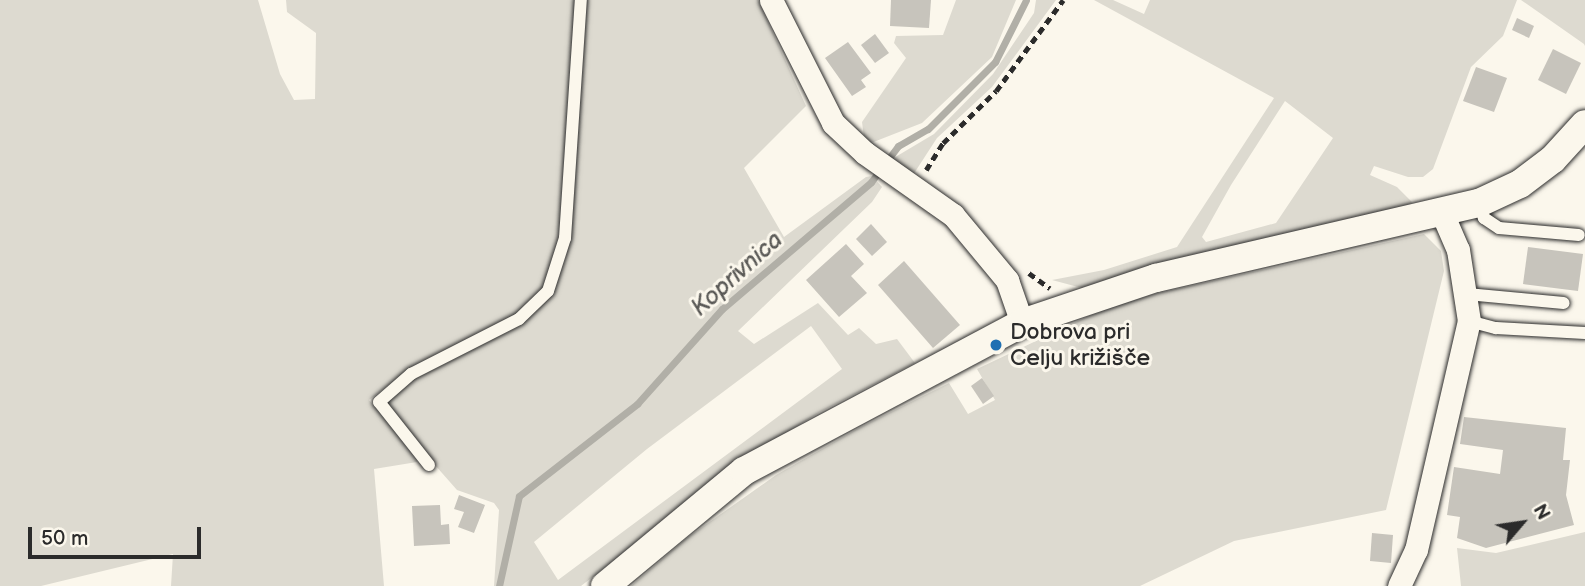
<!DOCTYPE html>
<html>
<head>
<meta charset="utf-8">
<style>
  body { margin:0 }
  #map { position:relative; width:1585px; height:586px; overflow:hidden; background:#fbf7ec; font-family:"Balsamiq Sans",sans-serif }
  div>[style] { position:absolute }
  .green>* { inset:0; background:#dddad0 }
  .stream>* { height:7px; margin:-3.5px; padding:0 3.5px; transform-origin:3.5px; border-radius:3.5px; background:#b1afa7 }
  .building>* { inset:0; background:#c7c4bc }
  .path>* { height:4.5px; margin-top:-2.25px; transform-origin:0; background:repeating-linear-gradient(90deg,#2b2b2b 0 7px,transparent 0 12px) }
  .roads { filter:drop-shadow(0 0 2px #2b2b2b) drop-shadow(0 0 2px #2b2b2b) }
  .service>* { height:12px; margin:-6px; padding:0 6px; transform-origin:6px; border-radius:6px; background:#fbf7ec }
  .minor>* { height:23px; margin:-11.5px; padding:0 11.5px; transform-origin:11.5px; border-radius:11.5px; background:#fbf7ec }
  .tertiary>* { height:28px; margin:-14px; padding:0 14px; transform-origin:14px; border-radius:14px; background:#fbf7ec }
  .dots>* { width:19px; height:19px; translate:-50% -50%; box-sizing:border-box; border:4px solid #fbf7ec; border-radius:50% }
  span { translate:-50% -50%; white-space:nowrap; text-align:center; line-height:1.15; -webkit-text-stroke:6px #fbf7ec; paint-order:stroke }
  .poi-label { font-size:23px; color:#2b2b2b }
  .left { translate:0 -50%; text-align:left }
  .water-label { font-size:24px; color:#5a5956; font-style:italic }
  .north { position:absolute; left:1487px; top:488px; width:70px; height:70px; -webkit-text-stroke:5px #fbf7ec; paint-order:stroke; rotate:61deg; font-size:19px; font-weight:700; line-height:28px; text-align:center; color:#2b2b2b }
  .north::after { content:''; display:block; margin:auto; width:24px; height:32px; background:#2b2b2b; clip-path:polygon(50% 0,100% 100%,50% 72%,0 100%) }
  .scale { position:absolute; left:28px; top:527px; width:173px; height:32px; box-sizing:border-box; border:4px solid #2b2b2b; border-top:0; padding-left:9px; font-size:21px; line-height:24px; white-space:nowrap; color:#2b2b2b; -webkit-text-stroke:5px #fbf7ec; paint-order:stroke }
</style>
</head>
<body>
<div id="map">
  <div class="green">
    <div style="clip-path:polygon(0 0,258px 0,280px 74px,294px 100px,315px 99px,316px 33px,287px 12px,286px 0,576px 0,564px 195px,554px 267px,545px 288px,517px 314px,411px 368px,369px 400px,416px 455px,417px 462px,374px 469px,384px 586px,171px 586px,173px 554px,41px 586px,0 586px)"></div>
    <div style="clip-path:polygon(evenodd,585px 0,758px 0,806px 106px,744px 168px,784px 237px,866px 177px,872px 176px,882px 187px,872px 202px,738px 331px,754px 344px,818px 303px,848px 335px,859px 328px,876px 344px,897px 339px,915px 363px,820px 412px,744px 459px,581px 586px,494px 586px,499px 510px,494px 503px,457px 490px,397px 422px,387px 403px,400px 386px,526px 319px,552px 294px,566px 257px,570px 232px,585px 0,811px 326px,842px 369px,558px 580px,534px 542px,647px 449px,811px 326px)"></div>
    <div style="clip-path:polygon(956px 0,1016px 0,992px 57px,922px 123px,871px 143px,864px 137px,862px 122px,906px 58px,894px 43px,896px 36px,943px 35px)"></div>
    <div style="clip-path:polygon(1036px 0,1056px 0,992px 87px,937px 138px,913px 175px,892px 159px,934px 134px,993px 74px,1034px 13px)"></div>
    <div style="clip-path:polygon(evenodd,1094px 0,1113px 0,1144px 14px,1150px 0,1517px 0,1503px 36px,1471px 67px,1433px 169px,1423px 177px,1408px 177px,1374px 166px,1370px 175px,1397px 187px,1412px 202px,1405px 210px,1206px 252px,1082px 288px,1052px 280px,1104px 270px,1177px 247px,1274px 98px,1094px 0,1285px 101px,1333px 138px,1276px 223px,1206px 242px,1202px 237px,1231px 185px,1285px 101px)"></div>
    <div style="clip-path:polygon(1521px 0,1585px 0,1585px 46px,1584px 44px)"></div>
    <div style="clip-path:polygon(1424px 234px,1441px 251px,1444px 271px,1386px 510px,1234px 541px,1140px 586px,631px 586px,687px 538px,776px 475px,859px 428px,949px 383px,968px 414px,995px 400px,977px 369px,1101px 310px,1154px 294px)"></div>
    <div style="clip-path:polygon(1585px 532px,1585px 586px,1461px 586px,1457px 548px,1496px 553px)"></div>
  </div>
  <div class="stream">
    <div style="left:499px;top:586px;width:92px;rotate:-77.5deg"></div>
    <div style="left:519px;top:496px;width:150px;rotate:-37.9deg"></div>
    <div style="left:637px;top:404px;width:127px;rotate:-48.2deg"></div>
    <div style="left:722px;top:309px;width:196px;rotate:-40.4deg"></div>
    <div style="left:871px;top:182px;width:45px;rotate:-53.1deg"></div>
    <div style="left:898px;top:146px;width:34px;rotate:-30deg"></div>
    <div style="left:928px;top:129px;width:95px;rotate:-45deg"></div>
    <div style="left:995px;top:62px;width:69px;rotate:-63.4deg"></div>
  </div>
  <div class="building">
    <div style="clip-path:polygon(891px 0,931px 0,929px 28px,890px 26px)"></div>
    <div style="clip-path:polygon(1517px 18px,1534px 26px,1529px 38px,1512px 30px)"></div>
    <div style="clip-path:polygon(875px 34px,889px 53px,875px 63px,861px 45px)"></div>
    <div style="clip-path:polygon(848px 42px,871px 73px,861px 80px,866px 87px,852px 96px,825px 58px)"></div>
    <div style="clip-path:polygon(1553px 49px,1581px 63px,1566px 94px,1538px 80px)"></div>
    <div style="clip-path:polygon(1476px 67px,1507px 78px,1494px 112px,1463px 101px)"></div>
    <div style="clip-path:polygon(871px 224px,887px 242px,872px 256px,856px 239px)"></div>
    <div style="clip-path:polygon(846px 244px,864px 264px,851px 276px,867px 293px,839px 317px,806px 280px)"></div>
    <div style="clip-path:polygon(1528px 247px,1583px 254px,1578px 291px,1523px 284px)"></div>
    <div style="clip-path:polygon(904px 261px,960px 325px,933px 348px,878px 285px)"></div>
    <div style="clip-path:polygon(982px 378px,994px 396px,983px 404px,971px 386px)"></div>
    <div style="clip-path:polygon(1464px 417px,1566px 428px,1563px 460px,1570px 460px,1566px 495px,1574px 525px,1486px 548px,1457px 538px,1460px 517px,1447px 515px,1454px 467px,1500px 474px,1503px 450px,1460px 444px)"></div>
    <div style="clip-path:polygon(459px 495px,485px 505px,474px 533px,458px 527px,464px 512px,454px 509px)"></div>
    <div style="clip-path:polygon(440px 505px,441px 525px,449px 524px,450px 544px,414px 546px,412px 506px)"></div>
    <div style="clip-path:polygon(1372px 533px,1393px 535px,1391px 563px,1370px 561px)"></div>
  </div>
  <div class="path">
    <div style="left:926px;top:170px;width:32px;rotate:-58deg"></div>
    <div style="left:943px;top:143px;width:74px;rotate:-44.5deg"></div>
    <div style="left:996px;top:91px;width:113px;rotate:-53.6deg"></div>
    <div style="left:1029px;top:273px;width:26px;rotate:36deg"></div>
  </div>
  <div class="roads">
    <div class="service">
      <div style="left:1479px;top:203px;width:16px;rotate:72deg"></div>
      <div style="left:1484px;top:218px;width:18px;rotate:34deg"></div>
      <div style="left:1499px;top:228px;width:80px;rotate:5deg"></div>
      <div style="left:1467px;top:294px;width:97px;rotate:5.3deg"></div>
      <div style="left:1469px;top:321px;width:28px;rotate:15deg"></div>
      <div style="left:1496px;top:328px;width:89px;rotate:3.2deg"></div>
      <div style="left:429px;top:465px;width:80px;rotate:-128.4deg"></div>
      <div style="left:379px;top:402px;width:43px;rotate:-41.2deg"></div>
      <div style="left:411px;top:374px;width:121px;rotate:-27deg"></div>
      <div style="left:519px;top:319px;width:40px;rotate:-44deg"></div>
      <div style="left:548px;top:291px;width:56px;rotate:-72.2deg"></div>
      <div style="left:565px;top:238px;width:239px;rotate:-86.2deg"></div>
    </div>
    <div class="minor">
      <div style="left:771px;top:0;width:138px;rotate:63.2deg"></div>
      <div style="left:833px;top:123px;width:44px;rotate:43.2deg"></div>
      <div style="left:865px;top:153px;width:108px;rotate:35.2deg"></div>
      <div style="left:953px;top:215px;width:85px;rotate:50.3deg"></div>
      <div style="left:1007px;top:280px;width:46px;rotate:70.8deg"></div>
      <div style="left:1399px;top:586px;width:40px;rotate:-65deg"></div>
      <div style="left:1416px;top:550px;width:235px;rotate:-77deg"></div>
      <div style="left:1469px;top:321px;width:72px;rotate:-98.8deg"></div>
      <div style="left:1458px;top:250px;width:40px;rotate:-113.4deg"></div>
    </div>
    <div class="tertiary">
      <div style="left:605px;top:586px;width:180px;rotate:-39.6deg"></div>
      <div style="left:744px;top:471px;width:315px;rotate:-28deg"></div>
      <div style="left:1022px;top:323px;width:141px;rotate:-18.6deg"></div>
      <div style="left:1156px;top:278px;width:332px;rotate:-13.1deg"></div>
      <div style="left:1479px;top:203px;width:45px;rotate:-24.9deg"></div>
      <div style="left:1520px;top:184px;width:41px;rotate:-37.1deg"></div>
      <div style="left:1553px;top:159px;width:47px;rotate:-47.6deg"></div>
    </div>
  </div>
  <div class="dots">
    <div style="left:996px;top:345px;background:#1f6fb2"></div>
  </div>
  <div class="poi-label">
    <span class="left" style="left:1010px;top:345px">Dobrova pri<br>Celju križišče</span>
  </div>
  <div class="water-label">
    <span style="left:737px;top:274px;rotate:-42deg">Koprivnica</span>
  </div>
  <div class="north">N</div>
  <div class="scale">50 m</div>
</div>
</body>
</html>
